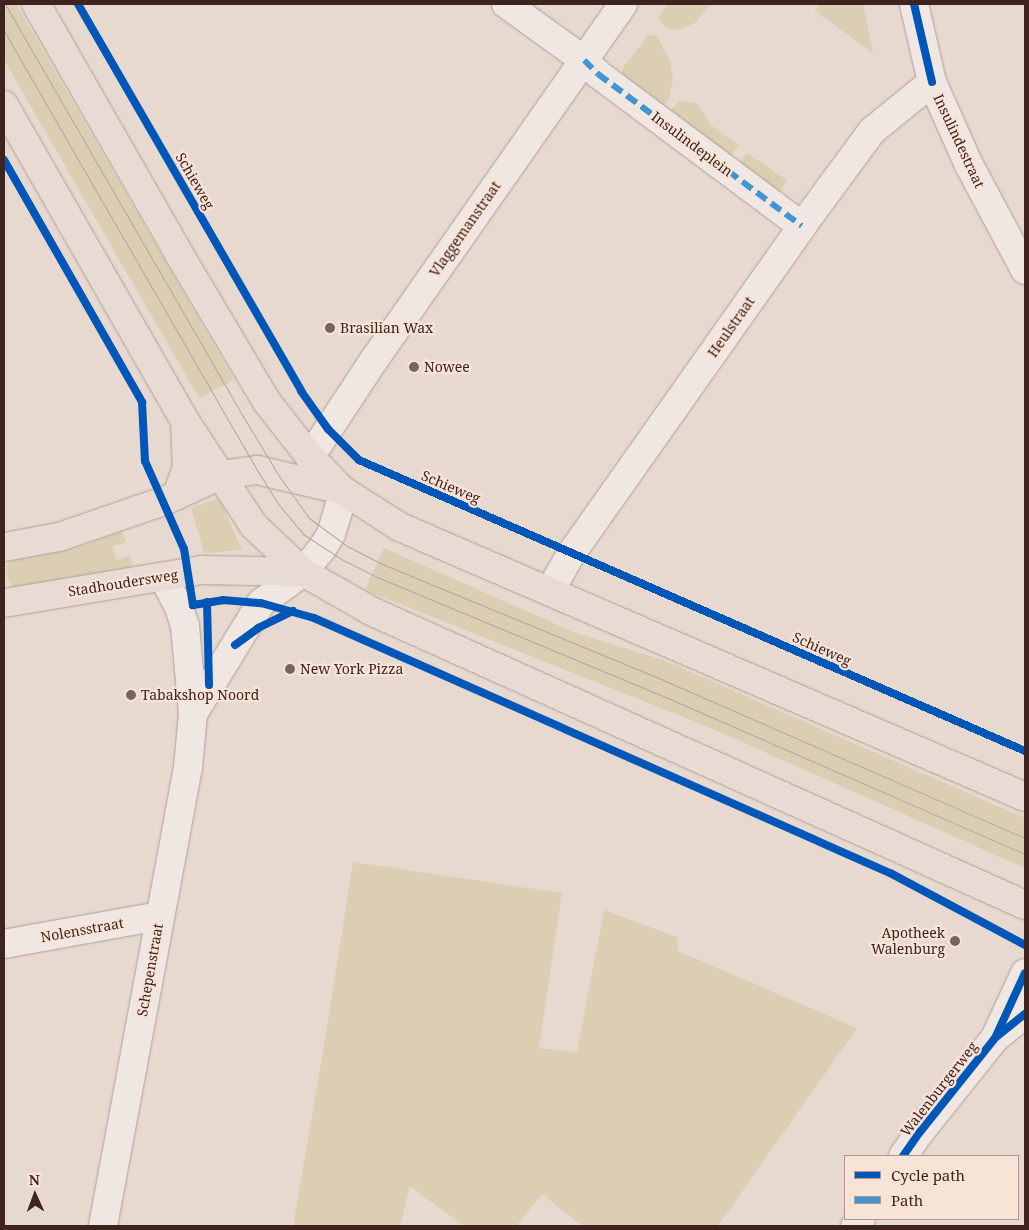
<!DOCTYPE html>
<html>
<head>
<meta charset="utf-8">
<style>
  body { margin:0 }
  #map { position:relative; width:1029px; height:1230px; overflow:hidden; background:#e8d9d0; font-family:"Noto Serif",serif }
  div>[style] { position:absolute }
  .green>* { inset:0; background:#dbceb2 }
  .roads { filter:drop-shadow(0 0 1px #ae9f98) drop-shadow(0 0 1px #ae9f98) }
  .minor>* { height:28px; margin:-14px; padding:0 14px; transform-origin:14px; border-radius:14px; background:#f0e7e2 }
  .major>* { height:28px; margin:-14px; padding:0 14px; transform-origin:14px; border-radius:14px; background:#e7dbd3 }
  .tram>* { height:1px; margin:-0.5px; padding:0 0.5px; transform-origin:0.5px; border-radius:0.5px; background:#afa6a2 }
  .quiet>* { height:6px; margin-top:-3px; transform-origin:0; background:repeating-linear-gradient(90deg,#3f95d5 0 12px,transparent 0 18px) }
  .cycleway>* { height:8px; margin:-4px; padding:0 4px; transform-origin:4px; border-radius:4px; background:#0057b8 }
  .dots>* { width:14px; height:14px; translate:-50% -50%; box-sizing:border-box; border:2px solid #f8e3d7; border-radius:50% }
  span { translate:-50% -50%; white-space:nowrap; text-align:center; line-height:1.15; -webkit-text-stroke:4.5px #f8e3d7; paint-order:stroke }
  .street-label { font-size:14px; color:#3e231f }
  .poi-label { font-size:14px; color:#3e231f }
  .left { translate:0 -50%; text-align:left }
  .right { translate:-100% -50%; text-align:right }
  .frame { position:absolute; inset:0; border:5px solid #3e231f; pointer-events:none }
  .legend { position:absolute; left:844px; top:1155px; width:175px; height:65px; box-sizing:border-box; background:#f8e3d7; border:1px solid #ae968d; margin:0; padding:6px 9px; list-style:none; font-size:15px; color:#3e231f }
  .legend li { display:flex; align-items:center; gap:10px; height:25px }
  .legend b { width:25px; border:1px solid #ae968d }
  .north { position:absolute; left:10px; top:1170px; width:50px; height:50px; -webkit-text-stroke:4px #f8e3d7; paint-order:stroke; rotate:358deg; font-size:14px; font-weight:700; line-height:20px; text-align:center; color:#3e231f }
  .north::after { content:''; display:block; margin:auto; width:18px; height:22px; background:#3e231f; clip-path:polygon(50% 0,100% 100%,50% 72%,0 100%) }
</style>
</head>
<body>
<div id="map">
  <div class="green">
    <div style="clip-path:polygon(4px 4px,16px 4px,234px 380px,199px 398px,4px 60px)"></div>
    <div style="clip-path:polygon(667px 4px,711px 4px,695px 23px,677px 30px,666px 27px,657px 18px)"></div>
    <div style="clip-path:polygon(820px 4px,863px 4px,873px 53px,815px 11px)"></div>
    <div style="clip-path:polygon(648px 35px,656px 35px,670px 60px,673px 79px,668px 101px,660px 108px,621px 77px,623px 68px)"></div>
    <div style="clip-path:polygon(680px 101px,696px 103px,712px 126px,738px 145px,730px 157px,667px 113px)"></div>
    <div style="clip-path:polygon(747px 153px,787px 180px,780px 192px,738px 164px)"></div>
    <div style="clip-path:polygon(219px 498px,242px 550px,204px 553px,191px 508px)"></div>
    <div style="clip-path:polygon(122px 531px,126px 542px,112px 547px,117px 560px,130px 556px,133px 567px,14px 588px,8px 580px,6px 570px,9px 561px,77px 548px)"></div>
    <div style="clip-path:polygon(384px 548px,576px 633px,663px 660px,1025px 818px,1025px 868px,706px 726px,365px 590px)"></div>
    <div style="clip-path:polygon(353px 862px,562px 893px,539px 1048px,577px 1052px,604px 910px,677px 937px,678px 951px,857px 1028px,718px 1226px,582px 1226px,542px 1194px,516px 1226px,464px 1226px,410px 1186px,400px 1226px,293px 1226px,324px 1046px)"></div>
  </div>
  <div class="roads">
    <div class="minor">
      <div style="left:506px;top:4px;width:96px;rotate:35.7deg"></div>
      <div style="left:584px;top:60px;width:20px;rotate:45deg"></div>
      <div style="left:598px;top:74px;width:254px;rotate:36.7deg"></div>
      <div style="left:914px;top:4px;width:80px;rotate:77deg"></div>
      <div style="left:932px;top:82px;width:91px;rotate:66deg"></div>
      <div style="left:969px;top:165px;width:119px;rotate:61.9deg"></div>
      <div style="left:310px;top:457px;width:116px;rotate:-56.6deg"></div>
      <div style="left:374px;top:360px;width:434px;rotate:-55deg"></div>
      <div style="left:550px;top:591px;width:43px;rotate:-60.4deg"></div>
      <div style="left:571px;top:554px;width:401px;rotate:-54.8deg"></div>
      <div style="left:802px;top:226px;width:118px;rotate:-53.6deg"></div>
      <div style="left:872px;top:131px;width:77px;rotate:-39.2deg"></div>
      <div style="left:193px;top:714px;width:130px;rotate:-58.5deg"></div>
      <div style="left:261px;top:603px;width:52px;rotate:-36.4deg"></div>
      <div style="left:303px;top:572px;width:32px;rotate:-51deg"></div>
      <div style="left:323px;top:547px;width:15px;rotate:-58deg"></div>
      <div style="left:331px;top:534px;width:27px;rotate:-73deg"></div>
      <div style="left:339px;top:508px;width:18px;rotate:-81deg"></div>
      <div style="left:4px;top:944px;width:158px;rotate:-10.2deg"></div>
      <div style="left:997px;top:1034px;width:67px;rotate:-65.3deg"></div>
      <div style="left:903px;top:1156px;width:29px;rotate:-55deg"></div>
      <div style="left:920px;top:1132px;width:120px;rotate:-51.4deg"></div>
      <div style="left:995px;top:1038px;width:38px;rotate:-39deg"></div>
      <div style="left:103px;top:1226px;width:467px;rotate:-79.5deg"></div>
      <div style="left:188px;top:767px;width:53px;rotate:-84.6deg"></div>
      <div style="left:193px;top:714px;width:88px;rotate:-95.2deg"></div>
      <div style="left:185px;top:626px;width:20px;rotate:-108deg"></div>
      <div style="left:179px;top:607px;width:34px;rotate:-118deg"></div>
      <div style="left:855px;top:1226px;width:9px;rotate:-49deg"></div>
    </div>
    <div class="major">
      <div style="left:36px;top:4px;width:288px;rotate:60.2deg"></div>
      <div style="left:179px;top:254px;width:172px;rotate:59.3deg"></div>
      <div style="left:267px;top:402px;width:70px;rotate:52deg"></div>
      <div style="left:310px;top:457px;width:46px;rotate:45.9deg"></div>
      <div style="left:342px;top:490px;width:69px;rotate:32.5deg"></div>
      <div style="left:400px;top:527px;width:681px;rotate:23.36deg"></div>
      <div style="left:4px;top:105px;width:364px;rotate:60.2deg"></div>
      <div style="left:185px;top:421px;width:126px;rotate:56.7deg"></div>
      <div style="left:254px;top:526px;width:67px;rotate:43.2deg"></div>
      <div style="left:303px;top:572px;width:78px;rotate:29.8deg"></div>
      <div style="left:371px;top:611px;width:717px;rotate:24.21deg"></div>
      <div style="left:177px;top:495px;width:29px;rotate:-70deg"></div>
      <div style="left:187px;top:468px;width:47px;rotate:-92.4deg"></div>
      <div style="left:4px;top:547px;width:56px;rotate:-10.3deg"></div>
      <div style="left:59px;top:537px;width:111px;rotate:-18.9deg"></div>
      <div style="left:164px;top:501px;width:63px;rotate:-24.5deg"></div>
      <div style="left:221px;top:475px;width:36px;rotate:-8deg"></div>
      <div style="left:257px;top:470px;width:87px;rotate:13.2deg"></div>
      <div style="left:4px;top:603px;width:200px;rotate:-9.5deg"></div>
      <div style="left:201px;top:570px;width:102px;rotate:1.1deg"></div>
    </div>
  </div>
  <div class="tram">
    <div style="left:5px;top:4px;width:472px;rotate:60deg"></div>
    <div style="left:241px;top:413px;width:74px;rotate:58.9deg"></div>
    <div style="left:279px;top:476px;width:52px;rotate:54.5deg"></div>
    <div style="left:309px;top:518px;width:47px;rotate:36.4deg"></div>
    <div style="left:347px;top:546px;width:39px;rotate:27deg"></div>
    <div style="left:382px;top:564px;width:304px;rotate:22.4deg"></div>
    <div style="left:663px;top:680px;width:395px;rotate:23.6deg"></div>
    <div style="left:4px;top:31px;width:507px;rotate:60.04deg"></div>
    <div style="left:257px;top:470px;width:41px;rotate:57.8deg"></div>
    <div style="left:279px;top:505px;width:38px;rotate:50deg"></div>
    <div style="left:303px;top:534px;width:45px;rotate:33.3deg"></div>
    <div style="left:341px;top:559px;width:40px;rotate:26.6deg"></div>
    <div style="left:377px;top:577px;width:317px;rotate:22.6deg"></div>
    <div style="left:670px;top:699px;width:387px;rotate:23.6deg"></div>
  </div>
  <div class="quiet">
    <div style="left:584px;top:60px;width:20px;rotate:45deg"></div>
    <div style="left:598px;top:74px;width:254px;rotate:36.7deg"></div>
  </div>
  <div class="cycleway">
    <div style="left:78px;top:4px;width:447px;rotate:60deg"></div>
    <div style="left:301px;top:391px;width:47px;rotate:54.6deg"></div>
    <div style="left:328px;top:429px;width:44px;rotate:45deg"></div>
    <div style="left:359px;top:460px;width:727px;rotate:23.6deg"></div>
    <div style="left:914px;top:4px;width:80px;rotate:77deg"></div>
    <div style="left:4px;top:160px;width:279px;rotate:60.3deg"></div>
    <div style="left:142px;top:402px;width:59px;rotate:87.1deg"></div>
    <div style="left:145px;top:461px;width:96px;rotate:66.1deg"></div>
    <div style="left:184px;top:549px;width:57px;rotate:80.9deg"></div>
    <div style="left:193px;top:605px;width:30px;rotate:-9deg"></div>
    <div style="left:223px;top:600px;width:38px;rotate:5deg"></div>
    <div style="left:261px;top:603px;width:55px;rotate:15.8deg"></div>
    <div style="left:314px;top:618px;width:632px;rotate:23.89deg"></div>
    <div style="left:892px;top:874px;width:151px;rotate:28.1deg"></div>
    <div style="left:207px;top:602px;width:83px;rotate:88.6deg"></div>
    <div style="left:235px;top:645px;width:29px;rotate:-36deg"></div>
    <div style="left:258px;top:628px;width:39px;rotate:-26deg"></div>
    <div style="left:996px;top:1036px;width:69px;rotate:-65.3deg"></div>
    <div style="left:903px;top:1156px;width:29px;rotate:-55deg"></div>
    <div style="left:920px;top:1132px;width:120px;rotate:-51.4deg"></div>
    <div style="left:995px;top:1038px;width:38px;rotate:-39deg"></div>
  </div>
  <div class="dots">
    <div style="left:330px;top:328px;background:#7a635d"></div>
    <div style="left:414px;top:367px;background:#7a635d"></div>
    <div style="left:290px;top:669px;background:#7a635d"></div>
    <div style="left:131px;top:695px;background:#7a635d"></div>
    <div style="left:955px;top:941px;background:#7a635d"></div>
  </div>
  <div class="street-label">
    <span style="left:959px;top:141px;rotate:65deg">Insulindestraat</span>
    <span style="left:692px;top:144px;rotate:37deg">Insulindeplein</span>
    <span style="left:195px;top:181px;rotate:60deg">Schieweg</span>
    <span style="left:465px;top:229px;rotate:-55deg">Vlaggemanstraat</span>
    <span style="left:731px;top:327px;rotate:-55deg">Heulstraat</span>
    <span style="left:451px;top:487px;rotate:23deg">Schieweg</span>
    <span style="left:123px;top:583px;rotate:-9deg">Stadhoudersweg</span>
    <span style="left:822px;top:649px;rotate:24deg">Schieweg</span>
    <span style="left:82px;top:930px;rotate:-10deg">Nolensstraat</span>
    <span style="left:150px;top:970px;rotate:-80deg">Schepenstraat</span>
    <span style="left:939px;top:1089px;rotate:-52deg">Walenburgerweg</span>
  </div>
  <div class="poi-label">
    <span class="left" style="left:340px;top:328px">Brasilian Wax</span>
    <span class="left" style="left:424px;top:367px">Nowee</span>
    <span class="left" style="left:300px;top:669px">New York Pizza</span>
    <span class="left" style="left:141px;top:695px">Tabakshop Noord</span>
    <span class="right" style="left:945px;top:941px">Apotheek<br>Walenburg</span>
  </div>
  <div class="frame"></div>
  <ul class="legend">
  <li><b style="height:6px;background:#0057b8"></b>Cycle path</li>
  <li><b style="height:6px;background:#3f95d5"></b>Path</li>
  </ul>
  <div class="north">N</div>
</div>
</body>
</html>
